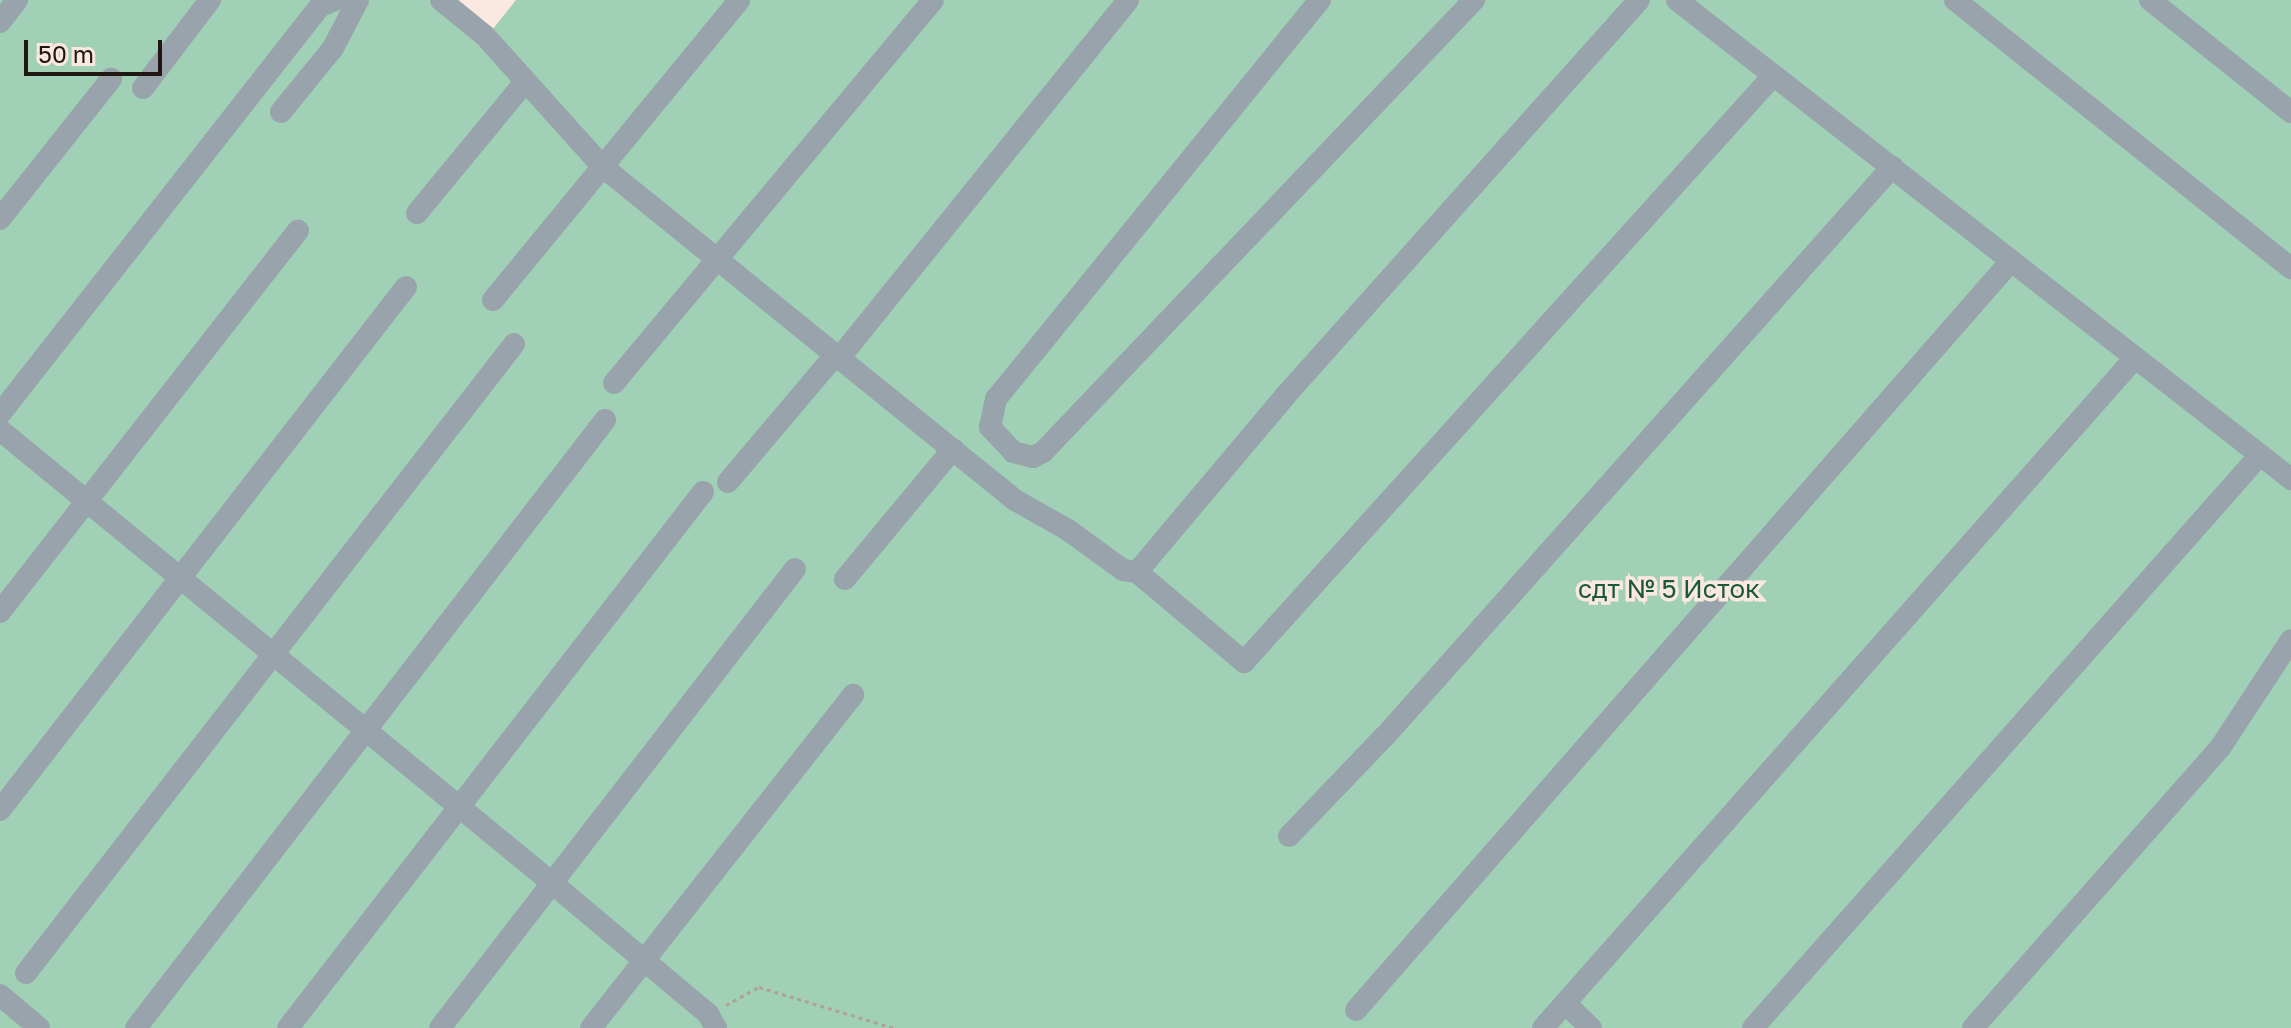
<!DOCTYPE html>
<html>
<head>
<meta charset="utf-8">
<style>
	body { margin:0 }
	#map { position:relative; width:2291px; height:1028px; overflow:hidden; background:#fbe9e1; font-family:"Golos Text",sans-serif }
	div>[style] { position:absolute }
	[style*='--x'] { left:calc(var(--x)*1px); top:calc(var(--y)*1px); width:calc(var(--w)*1px); rotate:calc(var(--a)*1deg) }
	.green>* { inset:0; background:#a0d1b6 }
	.path>* { height:3px; margin-top:-1.5px; transform-origin:0; background:repeating-linear-gradient(90deg,#b0a099 0 4px,transparent 0 8px) }
	.minor>* { height:22px; margin:-11px; padding:0 11px; transform-origin:11px; border-radius:11px; background:#99a3ac }
	span { translate:-50% -50%; white-space:nowrap; text-align:center; line-height:1.15; -webkit-text-stroke:7px #fbe9e1; paint-order:stroke }
	.park-label { font-size:26px; color:#1b593d }
	.scale { position:absolute; left:24px; top:40px; width:138px; height:36px; box-sizing:border-box; border:4px solid #211712; border-top:0; padding-left:10px; font-size:24px; line-height:28px; white-space:nowrap; color:#211712; -webkit-text-stroke:6px #fbe9e1; paint-order:stroke }
</style>
</head>
<body>
<div id="map">
	<div class="green">
		<div style="clip-path:polygon(0 0,429px 0,481px 44px,516px 0,2291px 0,2291px 1028px,0 1028px)"></div>
	</div>
	<div class="path">
		<div style="--x:726;--y:1005;--w:38;--a:-29"></div>
		<div style="--x:759;--y:987;--w:141;--a:16.9"></div>
	</div>
	<div class="minor">
		<div style="--x:441;--y:0;--w:57;--a:39.3"></div>
		<div style="--x:485;--y:36;--w:176;--a:48"></div>
		<div style="--x:603;--y:167;--w:530;--a:38.95"></div>
		<div style="--x:1015;--y:500;--w:61;--a:29.5"></div>
		<div style="--x:1068;--y:530;--w:68;--a:36"></div>
		<div style="--x:1123;--y:570;--w:14;--a:8"></div>
		<div style="--x:1137;--y:572;--w:140;--a:40.1"></div>
		<div style="--x:1244;--y:662;--w:789;--a:-47.93"></div>
		<div style="--x:1320;--y:0;--w:514;--a:129.08"></div>
		<div style="--x:996;--y:399;--w:29;--a:102"></div>
		<div style="--x:990;--y:427;--w:34;--a:47"></div>
		<div style="--x:1013;--y:452;--w:21;--a:14"></div>
		<div style="--x:1033;--y:457;--w:11;--a:-27"></div>
		<div style="--x:1043;--y:452;--w:625;--a:-46.36"></div>
		<div style="--x:1677;--y:0;--w:779;--a:37.96"></div>
		<div style="--x:1955;--y:0;--w:430;--a:38.6"></div>
		<div style="--x:2150;--y:0;--w:180;--a:38.5"></div>
		<div style="--x:0;--y:22;--w:28;--a:-52"></div>
		<div style="--x:143;--y:88;--w:111;--a:-52.7"></div>
		<div style="--x:281;--y:112;--w:82;--a:-50.9"></div>
		<div style="--x:333;--y:48;--w:54;--a:-62.5"></div>
		<div style="--x:417;--y:213;--w:168;--a:-50.5"></div>
		<div style="--x:0;--y:219;--w:179;--a:-51.6"></div>
		<div style="--x:493;--y:300;--w:388;--a:-50.6"></div>
		<div style="--x:841;--y:356;--w:457;--a:-51.1"></div>
		<div style="--x:614;--y:383;--w:498;--a:-50.2"></div>
		<div style="--x:0;--y:414;--w:519;--a:-51.89"></div>
		<div style="--x:320;--y:6;--w:16;--a:-22"></div>
		<div style="--x:0;--y:430;--w:714;--a:39.37"></div>
		<div style="--x:552;--y:883;--w:204;--a:40"></div>
		<div style="--x:708;--y:1014;--w:16;--a:60"></div>
		<div style="--x:728;--y:482;--w:169;--a:-49.8"></div>
		<div style="--x:1137;--y:572;--w:230;--a:-49.9"></div>
		<div style="--x:1285;--y:396;--w:531;--a:-48.21"></div>
		<div style="--x:845;--y:579;--w:169;--a:-50.3"></div>
		<div style="--x:0;--y:612;--w:484;--a:-52"></div>
		<div style="--x:0;--y:810;--w:662;--a:-52.18"></div>
		<div style="--x:1289;--y:836;--w:140;--a:-46.2"></div>
		<div style="--x:1386;--y:735;--w:761;--a:-48.3"></div>
		<div style="--x:26;--y:973;--w:796;--a:-52.19"></div>
		<div style="--x:0;--y:995;--w:51;--a:40.2"></div>
		<div style="--x:1566;--y:1004;--w:35;--a:44"></div>
		<div style="--x:1356;--y:1010;--w:995;--a:-48.83"></div>
		<div style="--x:136;--y:1028;--w:768;--a:-52.35"></div>
		<div style="--x:288;--y:1028;--w:678;--a:-52.25"></div>
		<div style="--x:440;--y:1028;--w:580;--a:-52.28"></div>
		<div style="--x:591;--y:1028;--w:424;--a:-51.8"></div>
		<div style="--x:1543;--y:1028;--w:893;--a:-48.54"></div>
		<div style="--x:1753;--y:1028;--w:765;--a:-48.5"></div>
		<div style="--x:1973;--y:1028;--w:373;--a:-48.6"></div>
		<div style="--x:2220;--y:748;--w:129;--a:-56.7"></div>
	</div>
	<div class="park-label">
		<span style="left:1669px;top:589px">сдт № 5 Исток</span>
	</div>
	<div class="scale">50 m</div>
</div>
</body>
</html>
